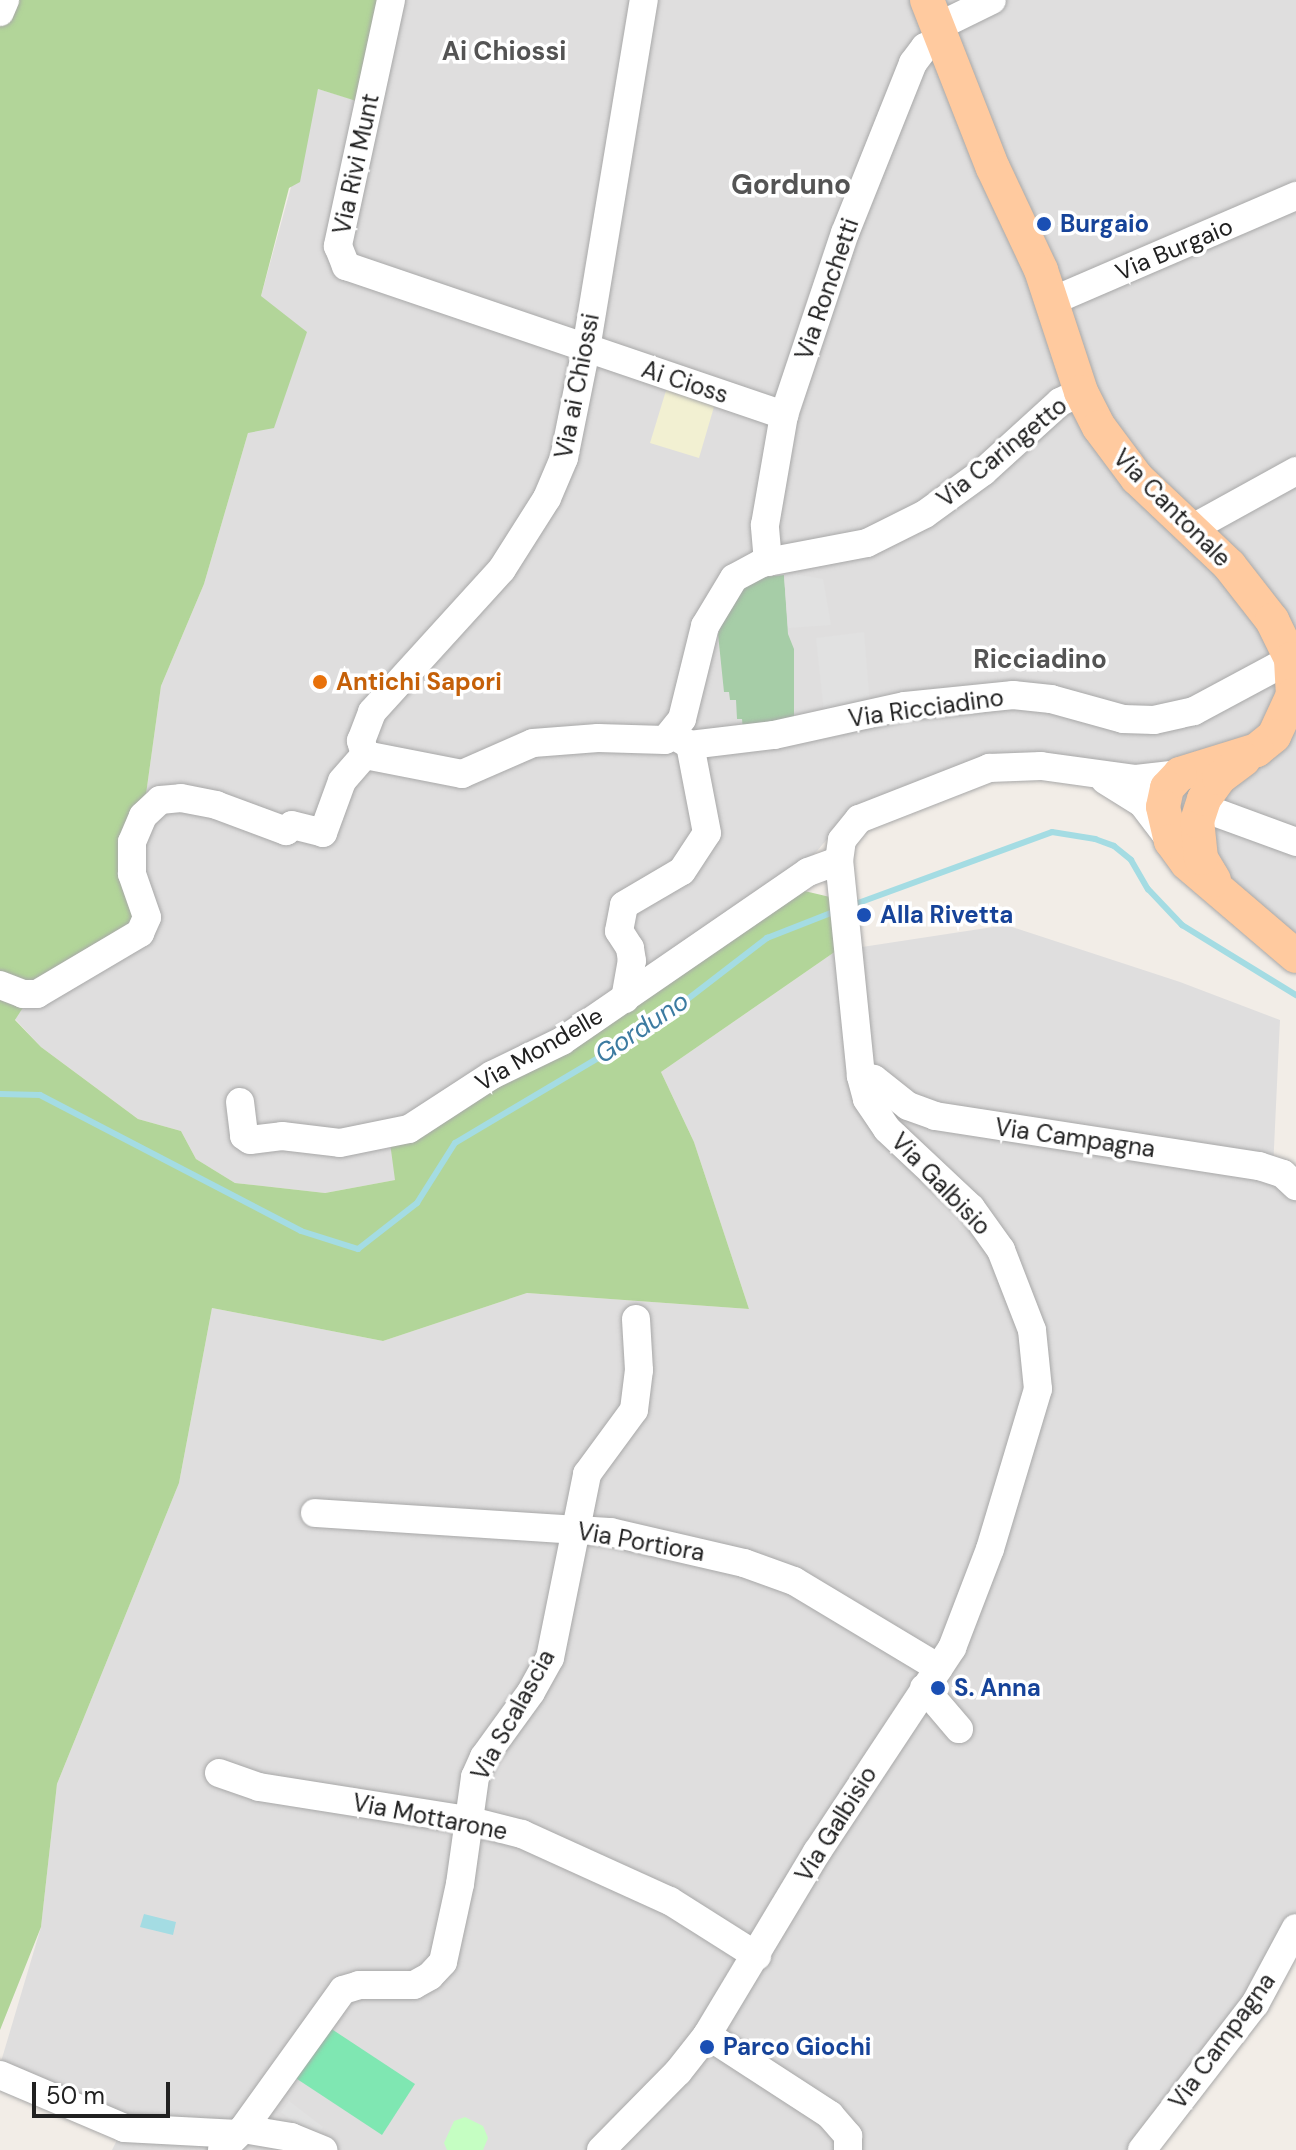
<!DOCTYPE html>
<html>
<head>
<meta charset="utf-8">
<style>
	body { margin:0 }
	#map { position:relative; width:1296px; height:2150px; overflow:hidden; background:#f2ede7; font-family:"DM Sans",sans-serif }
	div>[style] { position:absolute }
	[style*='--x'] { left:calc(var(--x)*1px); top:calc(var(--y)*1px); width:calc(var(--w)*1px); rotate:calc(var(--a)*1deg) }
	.residential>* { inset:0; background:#dfdede }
	.farmland>* { inset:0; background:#f2f0d2 }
	.forest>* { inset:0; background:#b2d599 }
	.cemetery>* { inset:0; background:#a6cda7 }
	.park>* { inset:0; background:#c5fec2 }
	.pitch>* { inset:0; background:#7fe7b2 }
	.parking>* { inset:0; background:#e1e1e1 }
	.water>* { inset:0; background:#a4dce3 }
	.stream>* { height:6px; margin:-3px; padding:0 3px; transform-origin:3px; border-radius:3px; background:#a4dce3 }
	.roads { filter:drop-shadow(0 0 2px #a8a8a8) drop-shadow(0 0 2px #a8a8a8) }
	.minor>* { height:28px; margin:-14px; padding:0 14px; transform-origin:14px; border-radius:14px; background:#fff }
	.major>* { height:34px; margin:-17px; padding:0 17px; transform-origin:17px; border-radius:17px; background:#ffca9f }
	.dots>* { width:22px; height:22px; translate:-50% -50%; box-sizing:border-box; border:4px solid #fff; border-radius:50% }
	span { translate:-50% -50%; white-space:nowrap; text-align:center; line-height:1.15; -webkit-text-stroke:7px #fff; paint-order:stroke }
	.street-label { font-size:24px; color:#212121 }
	.transit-label { font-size:24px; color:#164399; font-weight:700 }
	.left { translate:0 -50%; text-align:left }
	.food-label { font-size:24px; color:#c56008; font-weight:700 }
	.neighbourhood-label { font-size:26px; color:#545454; font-weight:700 }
	.water-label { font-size:26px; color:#3c7ba1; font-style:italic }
	.quarter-label { font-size:28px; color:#545454; font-weight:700 }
	.scale { position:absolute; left:32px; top:2082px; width:138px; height:36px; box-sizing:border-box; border:4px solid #212121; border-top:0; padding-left:10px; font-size:24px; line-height:28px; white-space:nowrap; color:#212121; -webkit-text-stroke:6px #fff; paint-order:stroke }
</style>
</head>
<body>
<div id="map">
	<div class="residential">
		<div style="clip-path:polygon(391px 0,1296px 0,1296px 943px,1208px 859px,1216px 789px,1139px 770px,1048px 757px,829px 837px,810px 859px,395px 1180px,325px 1193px,235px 1183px,196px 1159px,181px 1131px,138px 1119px,41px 1047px,15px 1019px,143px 816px,161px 686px,204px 584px,248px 433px,261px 296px,318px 89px,368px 104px)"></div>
		<div style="clip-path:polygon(1006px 925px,1180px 982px,1280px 1020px,1273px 1169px,1296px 1186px,1296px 1928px,1150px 2150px,112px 2150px,119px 2136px,0 2065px,41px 1927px,57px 1784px,179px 1483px,212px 1308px,383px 1341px,527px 1293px,749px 1309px,694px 1142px,661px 1072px,836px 951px)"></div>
	</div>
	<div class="farmland">
		<div style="clip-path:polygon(668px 384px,716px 400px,699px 458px,650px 443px)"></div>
	</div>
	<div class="forest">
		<div style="clip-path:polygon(0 0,391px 0,369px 105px,318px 89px,300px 182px,289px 188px,261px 296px,307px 332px,274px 428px,248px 433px,204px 584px,161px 686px,143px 816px,147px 917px,31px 995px,15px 1020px,41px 1047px,138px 1119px,181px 1131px,196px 1159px,235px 1183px,325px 1193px,395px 1180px,389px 1135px,796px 889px,830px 897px,836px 951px,661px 1072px,694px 1142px,749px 1309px,527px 1293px,383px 1341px,212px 1308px,179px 1483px,57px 1784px,41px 1927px,0 2030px)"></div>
	</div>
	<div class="cemetery">
		<div style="clip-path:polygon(784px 575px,788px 634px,794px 649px,794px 725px,743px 731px,742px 719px,737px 719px,736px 700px,730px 700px,729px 692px,724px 692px,718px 634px,732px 596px,749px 578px)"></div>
	</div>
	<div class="park">
		<div style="clip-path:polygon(465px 2117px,483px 2126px,488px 2138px,483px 2150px,447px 2150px,444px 2143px,454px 2121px)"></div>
	</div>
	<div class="pitch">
		<div style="clip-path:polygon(327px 2026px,415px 2084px,382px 2135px,294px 2077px)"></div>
	</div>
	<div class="parking">
		<div style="clip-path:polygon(794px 574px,823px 579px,831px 625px,788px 628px,784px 575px)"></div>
		<div style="clip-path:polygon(864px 632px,870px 706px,824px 712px,816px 638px)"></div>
		<div style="clip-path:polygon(289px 2101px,323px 2127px,315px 2138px,281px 2112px)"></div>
	</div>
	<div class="water">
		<div style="clip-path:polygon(144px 1914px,176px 1922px,173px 1935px,140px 1927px)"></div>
	</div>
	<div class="stream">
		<div style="--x:850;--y:906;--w:215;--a:-20.1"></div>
		<div style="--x:1052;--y:832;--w:44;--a:9.2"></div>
		<div style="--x:1095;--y:839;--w:20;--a:20"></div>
		<div style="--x:1114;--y:846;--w:22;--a:39"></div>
		<div style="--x:1131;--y:860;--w:34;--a:60"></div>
		<div style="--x:1148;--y:889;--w:50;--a:46.6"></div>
		<div style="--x:1182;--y:925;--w:134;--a:31.6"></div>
		<div style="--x:0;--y:1094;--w:40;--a:1.4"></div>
		<div style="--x:40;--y:1095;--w:294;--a:27.5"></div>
		<div style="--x:301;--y:1231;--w:60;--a:17.5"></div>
		<div style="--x:358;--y:1249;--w:75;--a:-37.9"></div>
		<div style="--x:417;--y:1203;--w:71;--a:-57.7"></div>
		<div style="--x:455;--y:1143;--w:231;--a:-30.7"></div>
		<div style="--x:654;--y:1025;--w:143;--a:-37.6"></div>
		<div style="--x:767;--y:938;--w:74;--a:-21.4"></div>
	</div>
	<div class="roads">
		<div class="minor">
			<div style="--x:391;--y:0;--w:252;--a:102.2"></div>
			<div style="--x:338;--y:246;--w:22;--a:68"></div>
			<div style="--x:346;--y:266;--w:463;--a:18.8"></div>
			<div style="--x:0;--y:12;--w:13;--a:-67"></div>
			<div style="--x:937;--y:27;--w:61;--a:-26.1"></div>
			<div style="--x:1052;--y:301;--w:266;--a:-23.3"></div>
			<div style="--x:1191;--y:529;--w:120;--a:-28.9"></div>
			<div style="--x:768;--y:562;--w:37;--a:-95"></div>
			<div style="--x:765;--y:525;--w:112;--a:-80.2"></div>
			<div style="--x:784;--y:415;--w:192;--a:-71.5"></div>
			<div style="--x:845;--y:233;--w:183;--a:-68.2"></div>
			<div style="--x:913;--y:63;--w:20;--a:-53"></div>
			<div style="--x:925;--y:47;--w:19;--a:-25"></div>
			<div style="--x:690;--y:745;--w:85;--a:-6.8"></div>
			<div style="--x:774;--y:735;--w:134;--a:-12.5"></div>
			<div style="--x:905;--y:706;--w:109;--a:-5.8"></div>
			<div style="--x:1013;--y:695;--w:38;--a:6"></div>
			<div style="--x:1051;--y:699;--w:75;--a:15.5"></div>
			<div style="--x:1123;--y:719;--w:31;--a:2"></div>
			<div style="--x:1154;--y:720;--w:41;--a:-12.7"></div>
			<div style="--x:1194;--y:711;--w:110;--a:-28.2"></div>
			<div style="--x:365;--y:755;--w:15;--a:-106"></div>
			<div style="--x:361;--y:741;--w:31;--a:-69"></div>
			<div style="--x:372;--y:712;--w:193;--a:-47.7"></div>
			<div style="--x:502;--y:569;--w:84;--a:-57.6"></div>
			<div style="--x:547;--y:498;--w:43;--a:-67"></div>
			<div style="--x:564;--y:458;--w:111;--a:-78.6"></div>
			<div style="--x:586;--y:349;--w:354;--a:-80.6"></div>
			<div style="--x:1105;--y:780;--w:44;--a:31.9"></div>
			<div style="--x:1142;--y:803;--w:43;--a:52.6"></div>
			<div style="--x:1220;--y:814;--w:81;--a:20.2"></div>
			<div style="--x:0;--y:985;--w:25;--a:21"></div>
			<div style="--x:23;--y:994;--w:14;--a:0"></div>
			<div style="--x:37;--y:994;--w:120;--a:-30.6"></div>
			<div style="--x:140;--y:933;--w:17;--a:-66"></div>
			<div style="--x:147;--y:917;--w:46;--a:-109.2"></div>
			<div style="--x:132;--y:874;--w:32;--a:-90"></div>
			<div style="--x:132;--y:842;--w:28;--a:-67"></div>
			<div style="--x:143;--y:816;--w:23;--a:-43"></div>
			<div style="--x:160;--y:800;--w:21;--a:-5"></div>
			<div style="--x:181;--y:798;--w:36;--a:11"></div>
			<div style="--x:216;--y:805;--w:75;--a:20.4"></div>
			<div style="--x:286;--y:831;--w:8;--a:-45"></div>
			<div style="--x:292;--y:825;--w:32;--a:14"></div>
			<div style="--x:323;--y:833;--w:55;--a:-69.9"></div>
			<div style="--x:342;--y:781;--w:35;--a:-49"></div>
			<div style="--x:365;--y:755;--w:99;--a:11.1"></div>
			<div style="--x:462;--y:774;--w:77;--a:-23.6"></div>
			<div style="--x:533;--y:743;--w:65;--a:-4.4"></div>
			<div style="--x:598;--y:738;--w:67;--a:1.7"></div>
			<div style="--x:665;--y:740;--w:27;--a:-51"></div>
			<div style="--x:682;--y:719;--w:96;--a:-76.1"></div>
			<div style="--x:705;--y:626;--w:56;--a:-58.9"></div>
			<div style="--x:734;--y:578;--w:32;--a:-28"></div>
			<div style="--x:762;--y:563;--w:107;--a:-10.8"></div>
			<div style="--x:867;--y:543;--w:65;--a:-26.6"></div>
			<div style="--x:925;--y:514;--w:72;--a:-35.9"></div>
			<div style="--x:983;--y:472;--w:104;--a:-42.3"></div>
			<div style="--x:1060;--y:402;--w:23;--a:-25"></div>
			<div style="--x:625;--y:999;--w:39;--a:-80"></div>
			<div style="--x:632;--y:961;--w:13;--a:-99"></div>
			<div style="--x:630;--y:948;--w:20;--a:-123"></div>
			<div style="--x:619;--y:931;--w:26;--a:-79"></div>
			<div style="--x:624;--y:905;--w:67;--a:-30.4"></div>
			<div style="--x:682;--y:871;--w:45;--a:-56.7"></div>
			<div style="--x:707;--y:833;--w:90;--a:-100.9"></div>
			<div style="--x:690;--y:745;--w:16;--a:-150"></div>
			<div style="--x:861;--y:1076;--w:13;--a:13"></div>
			<div style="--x:874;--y:1079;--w:43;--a:38.5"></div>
			<div style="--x:908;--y:1106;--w:29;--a:20"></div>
			<div style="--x:935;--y:1116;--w:328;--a:8.8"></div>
			<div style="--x:1259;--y:1166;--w:25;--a:18"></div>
			<div style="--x:1283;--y:1174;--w:18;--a:43"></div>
			<div style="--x:240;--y:1102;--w:34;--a:83"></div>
			<div style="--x:244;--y:1136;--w:7;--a:34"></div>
			<div style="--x:250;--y:1140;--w:32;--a:-7"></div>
			<div style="--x:282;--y:1136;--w:58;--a:6.9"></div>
			<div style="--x:340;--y:1143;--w:70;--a:-11.5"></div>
			<div style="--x:409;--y:1129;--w:99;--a:-33"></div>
			<div style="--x:492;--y:1075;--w:78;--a:-25.9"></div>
			<div style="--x:562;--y:1041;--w:298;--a:-34.5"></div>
			<div style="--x:808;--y:872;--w:33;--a:-20"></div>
			<div style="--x:315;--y:1513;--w:296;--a:3.7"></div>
			<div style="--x:610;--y:1532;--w:138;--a:13"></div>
			<div style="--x:744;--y:1563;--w:53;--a:19.8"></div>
			<div style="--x:794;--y:1581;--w:169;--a:31"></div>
			<div style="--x:924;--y:1688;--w:54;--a:49.5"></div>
			<div style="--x:219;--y:1773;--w:42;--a:19.3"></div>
			<div style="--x:259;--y:1787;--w:211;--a:9"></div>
			<div style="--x:467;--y:1820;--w:57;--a:14.3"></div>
			<div style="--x:522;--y:1834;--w:162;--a:24.4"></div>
			<div style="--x:670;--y:1901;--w:103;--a:32.3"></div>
			<div style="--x:707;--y:2035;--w:147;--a:33"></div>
			<div style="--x:830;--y:2115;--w:28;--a:49"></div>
			<div style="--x:848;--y:2136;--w:14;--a:90"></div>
			<div style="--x:0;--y:2075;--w:135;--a:23.1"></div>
			<div style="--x:124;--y:2128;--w:114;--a:3"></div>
			<div style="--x:243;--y:2129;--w:49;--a:9.5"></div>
			<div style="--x:291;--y:2137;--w:35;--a:22"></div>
			<div style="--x:222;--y:2150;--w:30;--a:-45"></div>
			<div style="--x:243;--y:2129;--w:171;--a:-54.3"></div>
			<div style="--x:343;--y:1990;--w:17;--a:-17"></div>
			<div style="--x:359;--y:1985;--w:55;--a:0"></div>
			<div style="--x:414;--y:1985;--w:18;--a:-29"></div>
			<div style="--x:430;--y:1976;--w:19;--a:-47"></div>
			<div style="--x:443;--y:1962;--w:80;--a:-77.7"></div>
			<div style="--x:460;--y:1884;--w:108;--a:-82"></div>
			<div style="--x:475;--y:1777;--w:22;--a:-66"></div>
			<div style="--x:484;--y:1757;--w:80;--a:-54.1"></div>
			<div style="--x:531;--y:1692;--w:39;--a:-61"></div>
			<div style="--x:550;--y:1658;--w:188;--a:-78.6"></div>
			<div style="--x:587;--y:1474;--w:79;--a:-53.7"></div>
			<div style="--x:634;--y:1410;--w:40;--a:-82.9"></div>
			<div style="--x:639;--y:1370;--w:51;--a:-93.4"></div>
			<div style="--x:601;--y:2150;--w:110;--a:-45.4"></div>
			<div style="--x:678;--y:2072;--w:47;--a:-51.9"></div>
			<div style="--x:707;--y:2035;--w:214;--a:-59"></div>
			<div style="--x:817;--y:1852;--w:245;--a:-56.5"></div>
			<div style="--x:952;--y:1648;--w:106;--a:-69"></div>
			<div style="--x:990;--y:1549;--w:167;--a:-73.3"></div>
			<div style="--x:1038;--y:1389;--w:59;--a:-95.8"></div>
			<div style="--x:1032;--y:1330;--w:86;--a:-111.2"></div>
			<div style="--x:1001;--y:1250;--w:52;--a:-125.5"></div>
			<div style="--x:971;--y:1208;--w:115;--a:-136.8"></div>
			<div style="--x:887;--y:1129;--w:36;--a:-124"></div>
			<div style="--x:867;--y:1099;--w:24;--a:-105"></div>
			<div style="--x:861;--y:1076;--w:216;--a:-95.8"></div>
			<div style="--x:839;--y:861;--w:21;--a:-82"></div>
			<div style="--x:842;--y:840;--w:27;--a:-51"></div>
			<div style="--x:859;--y:819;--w:140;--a:-21.4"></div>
			<div style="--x:989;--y:768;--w:52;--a:-2.2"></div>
			<div style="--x:1041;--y:766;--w:96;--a:7.8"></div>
			<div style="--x:1136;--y:779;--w:44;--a:-6.5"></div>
			<div style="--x:1142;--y:2150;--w:185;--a:-52.3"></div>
			<div style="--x:1255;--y:2004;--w:86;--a:-61.7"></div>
		</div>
		<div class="major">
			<div style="--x:927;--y:0;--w:180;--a:68.6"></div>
			<div style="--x:993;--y:168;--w:113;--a:64.8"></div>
			<div style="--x:1041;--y:270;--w:128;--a:71.8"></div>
			<div style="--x:1081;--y:392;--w:39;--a:63"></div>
			<div style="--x:1099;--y:427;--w:64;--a:53.3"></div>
			<div style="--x:1137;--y:478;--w:127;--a:43.4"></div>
			<div style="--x:1229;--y:565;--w:70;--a:52"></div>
			<div style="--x:1272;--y:620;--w:43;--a:64"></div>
			<div style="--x:1291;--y:659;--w:36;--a:87"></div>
			<div style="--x:1293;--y:695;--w:45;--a:114.9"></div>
			<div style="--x:1274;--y:736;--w:22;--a:141"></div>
			<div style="--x:1257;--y:750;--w:81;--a:162.7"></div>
			<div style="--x:1180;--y:774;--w:19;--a:133"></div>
			<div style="--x:1167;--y:788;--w:19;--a:102"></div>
			<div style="--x:1163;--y:807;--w:35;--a:77"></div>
			<div style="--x:1171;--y:841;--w:27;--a:54"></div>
			<div style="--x:1187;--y:863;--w:143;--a:40.5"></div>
			<div style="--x:1214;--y:880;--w:26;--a:-121"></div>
			<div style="--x:1201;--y:858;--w:37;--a:-96"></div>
			<div style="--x:1197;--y:821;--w:23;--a:-72"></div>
			<div style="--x:1204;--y:799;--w:26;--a:-54"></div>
			<div style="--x:1219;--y:778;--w:31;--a:-37"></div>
		</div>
	</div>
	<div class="dots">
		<div style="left:1044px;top:224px;background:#1a4fb4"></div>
		<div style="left:320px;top:682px;background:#e8710a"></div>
		<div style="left:864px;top:915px;background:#1a4fb4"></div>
		<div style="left:938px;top:1688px;background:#1a4fb4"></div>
		<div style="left:707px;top:2047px;background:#1a4fb4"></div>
	</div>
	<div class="street-label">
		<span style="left:356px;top:164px;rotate:-78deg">Via Rivi Munt</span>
		<span style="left:1174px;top:249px;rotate:-23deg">Via Burgaio</span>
		<span style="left:827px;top:289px;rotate:-71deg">Via Ronchetti</span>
		<span style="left:685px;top:382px;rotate:18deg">Ai Cioss</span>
		<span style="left:577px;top:386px;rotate:-79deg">Via ai Chiossi</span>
		<span style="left:1002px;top:452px;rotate:-39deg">Via Caringetto</span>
		<span style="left:1172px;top:508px;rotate:45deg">Via Cantonale</span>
		<span style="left:926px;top:708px;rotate:-8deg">Via Ricciadino</span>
		<span style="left:539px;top:1049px;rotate:-30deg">Via Mondelle</span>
		<span style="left:1075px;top:1138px;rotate:8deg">Via Campagna</span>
		<span style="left:941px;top:1184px;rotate:46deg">Via Galbisio</span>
		<span style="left:641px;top:1542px;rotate:10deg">Via Portiora</span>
		<span style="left:513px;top:1715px;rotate:-61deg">Via Scalascia</span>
		<span style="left:430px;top:1817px;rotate:11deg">Via Mottarone</span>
		<span style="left:836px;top:1824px;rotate:-58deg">Via Galbisio</span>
		<span style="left:1222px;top:2041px;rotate:-54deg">Via Campagna</span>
	</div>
	<div class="transit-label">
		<span class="left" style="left:1060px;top:224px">Burgaio</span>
		<span class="left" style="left:880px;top:915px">Alla Rivetta</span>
		<span class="left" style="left:954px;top:1688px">S. Anna</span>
		<span class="left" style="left:723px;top:2047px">Parco Giochi</span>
	</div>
	<div class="food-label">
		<span class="left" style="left:336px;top:682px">Antichi Sapori</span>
	</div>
	<div class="neighbourhood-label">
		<span style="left:504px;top:52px">Ai Chiossi</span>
		<span style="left:1040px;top:660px">Ricciadino</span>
	</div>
	<div class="water-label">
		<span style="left:642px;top:1028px;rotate:-34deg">Gorduno</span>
	</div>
	<div class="quarter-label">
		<span style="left:791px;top:185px">Gorduno</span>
	</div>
	<div class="scale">50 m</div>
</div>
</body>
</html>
